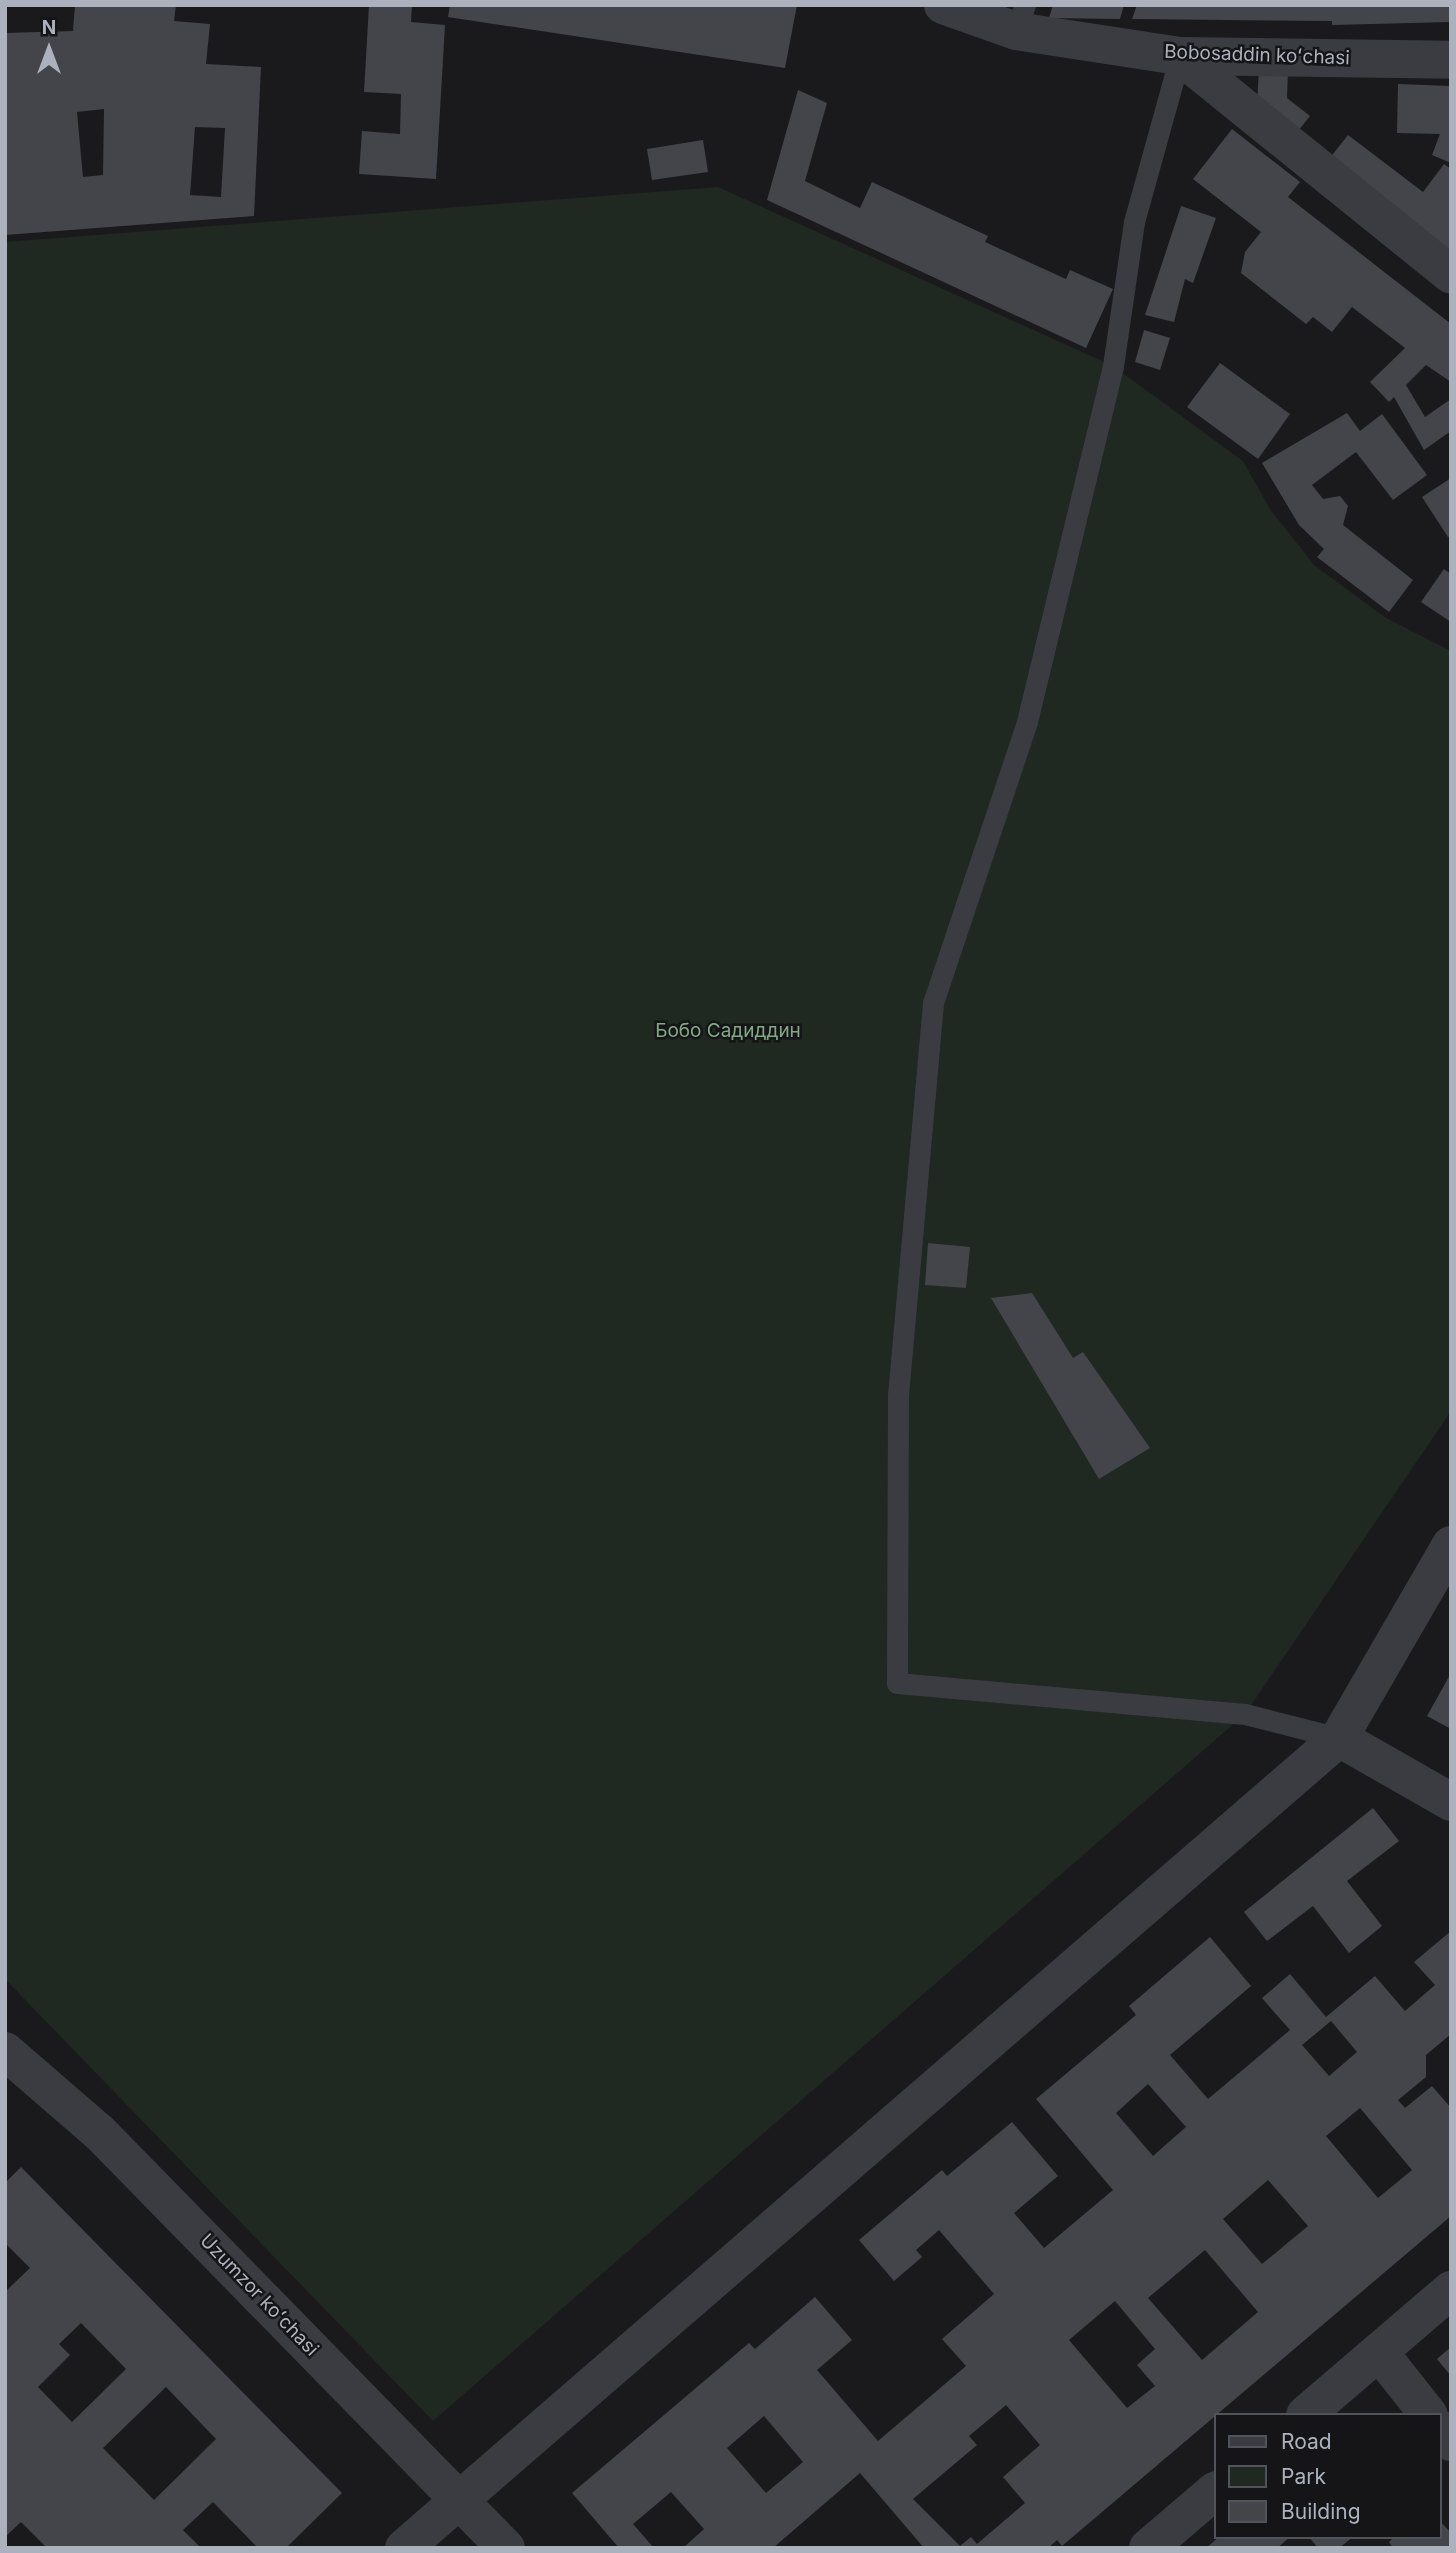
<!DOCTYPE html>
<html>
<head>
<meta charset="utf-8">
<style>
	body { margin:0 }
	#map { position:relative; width:1456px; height:2553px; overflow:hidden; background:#1a1a1d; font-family:Inter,sans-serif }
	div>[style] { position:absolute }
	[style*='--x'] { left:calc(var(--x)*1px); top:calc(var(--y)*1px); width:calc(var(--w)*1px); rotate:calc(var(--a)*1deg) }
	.green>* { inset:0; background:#1f2821 }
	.building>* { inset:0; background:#44454a }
	.service>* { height:21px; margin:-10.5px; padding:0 10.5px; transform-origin:10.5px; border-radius:10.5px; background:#3a3c42 }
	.minor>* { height:38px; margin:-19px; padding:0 19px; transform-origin:19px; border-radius:19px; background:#3a3c42 }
	.tertiary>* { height:38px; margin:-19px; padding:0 19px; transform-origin:19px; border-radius:19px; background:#3a3c42 }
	span { translate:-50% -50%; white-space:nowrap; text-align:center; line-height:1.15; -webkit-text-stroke:5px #151518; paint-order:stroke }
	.street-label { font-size:19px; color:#abb1bd }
	.park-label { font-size:19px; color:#81a984 }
	.frame { position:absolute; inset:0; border:7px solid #abb1bd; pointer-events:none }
	.legend { position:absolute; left:1214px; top:2413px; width:228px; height:126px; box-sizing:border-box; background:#151518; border:2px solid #51535a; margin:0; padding:9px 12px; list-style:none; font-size:21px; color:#abb1bd }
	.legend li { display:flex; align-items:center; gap:14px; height:35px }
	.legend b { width:35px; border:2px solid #51535a }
	.north { position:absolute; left:14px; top:14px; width:70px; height:70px; -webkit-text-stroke:5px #151518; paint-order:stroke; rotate:0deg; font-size:19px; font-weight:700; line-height:28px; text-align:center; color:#abb1bd }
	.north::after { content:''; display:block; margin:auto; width:24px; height:32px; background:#abb1bd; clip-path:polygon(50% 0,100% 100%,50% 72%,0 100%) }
</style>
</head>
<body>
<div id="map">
	<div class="green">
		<div style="clip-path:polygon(718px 187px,1113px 366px,1243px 461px,1270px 509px,1314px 565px,1386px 618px,1451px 651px,1451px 1411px,1245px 1714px,433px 2421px,5px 1979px,5px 242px)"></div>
	</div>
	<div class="building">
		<div style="clip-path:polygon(evenodd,75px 5px,176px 5px,174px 21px,210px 24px,206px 64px,261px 67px,254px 216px,5px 235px,5px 33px,73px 31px,75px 5px,104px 109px,103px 175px,83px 177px,77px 112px,104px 109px,75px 5px,195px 127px,225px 128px,221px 197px,190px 195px,195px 127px)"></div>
		<div style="clip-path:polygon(369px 5px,412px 5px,411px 22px,445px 25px,436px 179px,359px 174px,362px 131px,400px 134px,401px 94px,364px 92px)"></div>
		<div style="clip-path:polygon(450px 5px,797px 5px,785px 68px,448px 17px)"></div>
		<div style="clip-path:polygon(1053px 5px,1124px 5px,1120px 19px,1049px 18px)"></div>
		<div style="clip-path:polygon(1137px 5px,1451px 5px,1451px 22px,1332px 25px,1332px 21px,1132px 19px)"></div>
		<div style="clip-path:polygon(1259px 68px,1288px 69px,1287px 98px,1310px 116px,1294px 136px,1257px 107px)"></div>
		<div style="clip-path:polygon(1398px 84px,1451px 86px,1451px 163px,1432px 155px,1440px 134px,1397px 133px)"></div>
		<div style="clip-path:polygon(798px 90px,827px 103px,805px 181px,860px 208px,872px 182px,988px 236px,985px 242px,1066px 279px,1070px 270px,1113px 289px,1086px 348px,767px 200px)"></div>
		<div style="clip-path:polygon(1232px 129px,1300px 182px,1288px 197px,1451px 324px,1451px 382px,1426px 365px,1406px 385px,1425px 417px,1451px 399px,1451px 431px,1424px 450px,1394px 397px,1389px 402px,1370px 382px,1405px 348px,1352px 307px,1332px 332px,1313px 317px,1306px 324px,1241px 273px,1245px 252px,1261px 232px,1193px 179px)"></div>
		<div style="clip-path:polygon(1348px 135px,1423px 192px,1444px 164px,1451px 169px,1451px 258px,1326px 163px)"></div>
		<div style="clip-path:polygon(703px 140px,708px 172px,652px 180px,647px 149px)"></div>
		<div style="clip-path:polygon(1181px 206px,1216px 218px,1193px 283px,1185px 279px,1174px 322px,1145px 315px)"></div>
		<div style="clip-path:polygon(1144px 330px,1170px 338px,1160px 370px,1135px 362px)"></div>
		<div style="clip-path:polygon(1220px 363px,1290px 414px,1258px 459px,1187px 407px)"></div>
		<div style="clip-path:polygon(1347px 413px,1360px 431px,1382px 414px,1427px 475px,1393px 500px,1356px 452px,1312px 485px,1323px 499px,1340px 496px,1348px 506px,1343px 525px,1413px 580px,1389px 612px,1317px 557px,1324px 549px,1299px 525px,1262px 463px)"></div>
		<div style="clip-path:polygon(1451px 478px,1451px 535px,1448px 537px,1422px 497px)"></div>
		<div style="clip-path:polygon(1444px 569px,1451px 574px,1451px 622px,1421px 602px)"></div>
		<div style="clip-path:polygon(928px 1243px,970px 1247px,966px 1288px,925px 1285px)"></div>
		<div style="clip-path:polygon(1032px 1293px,1073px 1358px,1083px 1352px,1150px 1448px,1099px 1479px,991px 1298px)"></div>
		<div style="clip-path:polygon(1451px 1673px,1451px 1729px,1427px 1716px)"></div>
		<div style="clip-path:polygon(1373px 1808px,1399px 1841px,1347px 1881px,1382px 1926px,1349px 1953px,1313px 1906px,1267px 1941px,1244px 1912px)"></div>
		<div style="clip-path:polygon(evenodd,1451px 1931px,1451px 2034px,1426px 2055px,1426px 2077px,1398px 2100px,1405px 2108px,1432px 2086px,1451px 2108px,1451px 2216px,1062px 2546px,1057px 2540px,1048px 2548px,924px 2548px,860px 2473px,773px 2548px,683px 2548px,704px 2529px,671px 2492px,633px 2524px,654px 2548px,619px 2548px,572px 2493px,749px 2343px,755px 2349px,815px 2297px,852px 2340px,817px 2370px,878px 2441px,966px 2366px,942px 2339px,994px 2294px,939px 2230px,916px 2250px,922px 2257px,894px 2281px,859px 2240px,942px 2170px,947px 2176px,1012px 2122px,1058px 2176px,1014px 2213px,1044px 2248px,1113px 2190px,1036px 2099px,1136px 2015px,1129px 2006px,1210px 1937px,1251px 1986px,1170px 2055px,1208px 2099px,1290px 2030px,1262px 1998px,1290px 1974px,1326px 2017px,1375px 1976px,1405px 2011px,1435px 1985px,1414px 1962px,1451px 1931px,1331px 2021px,1357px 2052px,1329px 2076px,1302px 2045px,1331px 2021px,1451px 1931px,1148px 2084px,1186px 2127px,1153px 2156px,1116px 2113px,1148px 2084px,1451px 1931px,1360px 2108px,1412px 2170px,1378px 2198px,1326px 2136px,1360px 2108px,1451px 1931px,1268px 2180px,1308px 2226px,1262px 2264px,1223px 2219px,1268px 2180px,1451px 1931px,1205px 2250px,1258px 2312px,1202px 2360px,1148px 2298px,1205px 2250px,1451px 1931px,1115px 2301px,1155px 2349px,1137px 2365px,1155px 2386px,1127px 2408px,1069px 2340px,1115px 2301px,1451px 1931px,1006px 2405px,1040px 2445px,1003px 2477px,1025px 2503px,977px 2544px,971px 2537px,960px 2546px,913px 2499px,977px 2445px,969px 2436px,1006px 2405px,1451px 1931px,764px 2416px,803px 2462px,766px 2493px,727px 2448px,764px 2416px)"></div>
		<div style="clip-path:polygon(evenodd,21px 2167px,342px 2493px,286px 2548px,258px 2548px,213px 2502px,183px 2530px,201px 2548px,47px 2548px,21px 2522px,5px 2537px,5px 2292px,30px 2268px,5px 2243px,5px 2183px,21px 2167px,81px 2323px,126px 2369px,72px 2422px,38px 2387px,70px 2355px,59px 2344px,81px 2323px,21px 2167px,166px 2387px,216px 2439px,154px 2500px,103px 2448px,166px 2387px)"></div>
		<div style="clip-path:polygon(1451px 2347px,1451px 2376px,1437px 2359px)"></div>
		<div style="clip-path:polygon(1440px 2521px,1451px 2533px,1451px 2548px,1393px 2548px,1389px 2542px,1394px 2537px,1440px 2537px)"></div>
		<div style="clip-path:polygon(1219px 2537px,1290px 2537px,1277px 2548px,1206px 2548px)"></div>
		<div style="clip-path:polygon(1309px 2537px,1353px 2537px,1339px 2548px,1318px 2548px)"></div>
	</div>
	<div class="service">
		<div style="--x:1016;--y:31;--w:28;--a:-71"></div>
		<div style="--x:1180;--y:56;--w:172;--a:105.5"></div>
		<div style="--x:1134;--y:222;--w:146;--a:98.3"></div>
		<div style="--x:1113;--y:366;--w:366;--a:103.6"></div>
		<div style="--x:1027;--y:722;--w:296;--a:108.5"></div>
		<div style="--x:933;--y:1003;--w:394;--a:95.1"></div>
		<div style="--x:898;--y:1395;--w:288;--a:90.2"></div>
		<div style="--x:897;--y:1683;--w:349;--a:5.1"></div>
		<div style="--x:1245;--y:1714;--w:97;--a:14.3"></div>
	</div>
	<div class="minor">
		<div style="--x:1339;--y:1738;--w:223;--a:-59.9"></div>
		<div style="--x:5;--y:2051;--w:124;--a:40.8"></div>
		<div style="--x:99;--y:2132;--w:582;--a:45.63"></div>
		<div style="--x:1379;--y:2352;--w:80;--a:51.6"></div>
		<div style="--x:1305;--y:2415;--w:192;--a:-40.6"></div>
		<div style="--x:1440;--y:2429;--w:17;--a:50"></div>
		<div style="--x:404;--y:2548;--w:1237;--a:-40.9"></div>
		<div style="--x:1339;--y:1738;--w:129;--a:29.7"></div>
		<div style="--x:1148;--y:2548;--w:89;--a:-40.5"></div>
	</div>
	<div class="tertiary">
		<div style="--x:943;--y:5;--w:77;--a:19.6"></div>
		<div style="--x:1016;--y:31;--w:166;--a:8.7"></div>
		<div style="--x:1180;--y:56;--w:271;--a:0.8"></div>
		<div style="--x:1180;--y:56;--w:348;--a:38.9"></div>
	</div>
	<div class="street-label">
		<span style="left:1257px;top:55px;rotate:2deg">Bobosaddin koʻchasi</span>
		<span style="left:259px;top:2295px;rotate:46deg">Uzumzor koʻchasi</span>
	</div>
	<div class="park-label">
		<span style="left:728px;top:1031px">Бобо Садиддин</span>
	</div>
	<div class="frame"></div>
	<ul class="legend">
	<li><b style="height:9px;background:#3a3c42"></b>Road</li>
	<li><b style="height:19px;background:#1f2821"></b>Park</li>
	<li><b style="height:19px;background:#44454a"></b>Building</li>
	</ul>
	<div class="north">N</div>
</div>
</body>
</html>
